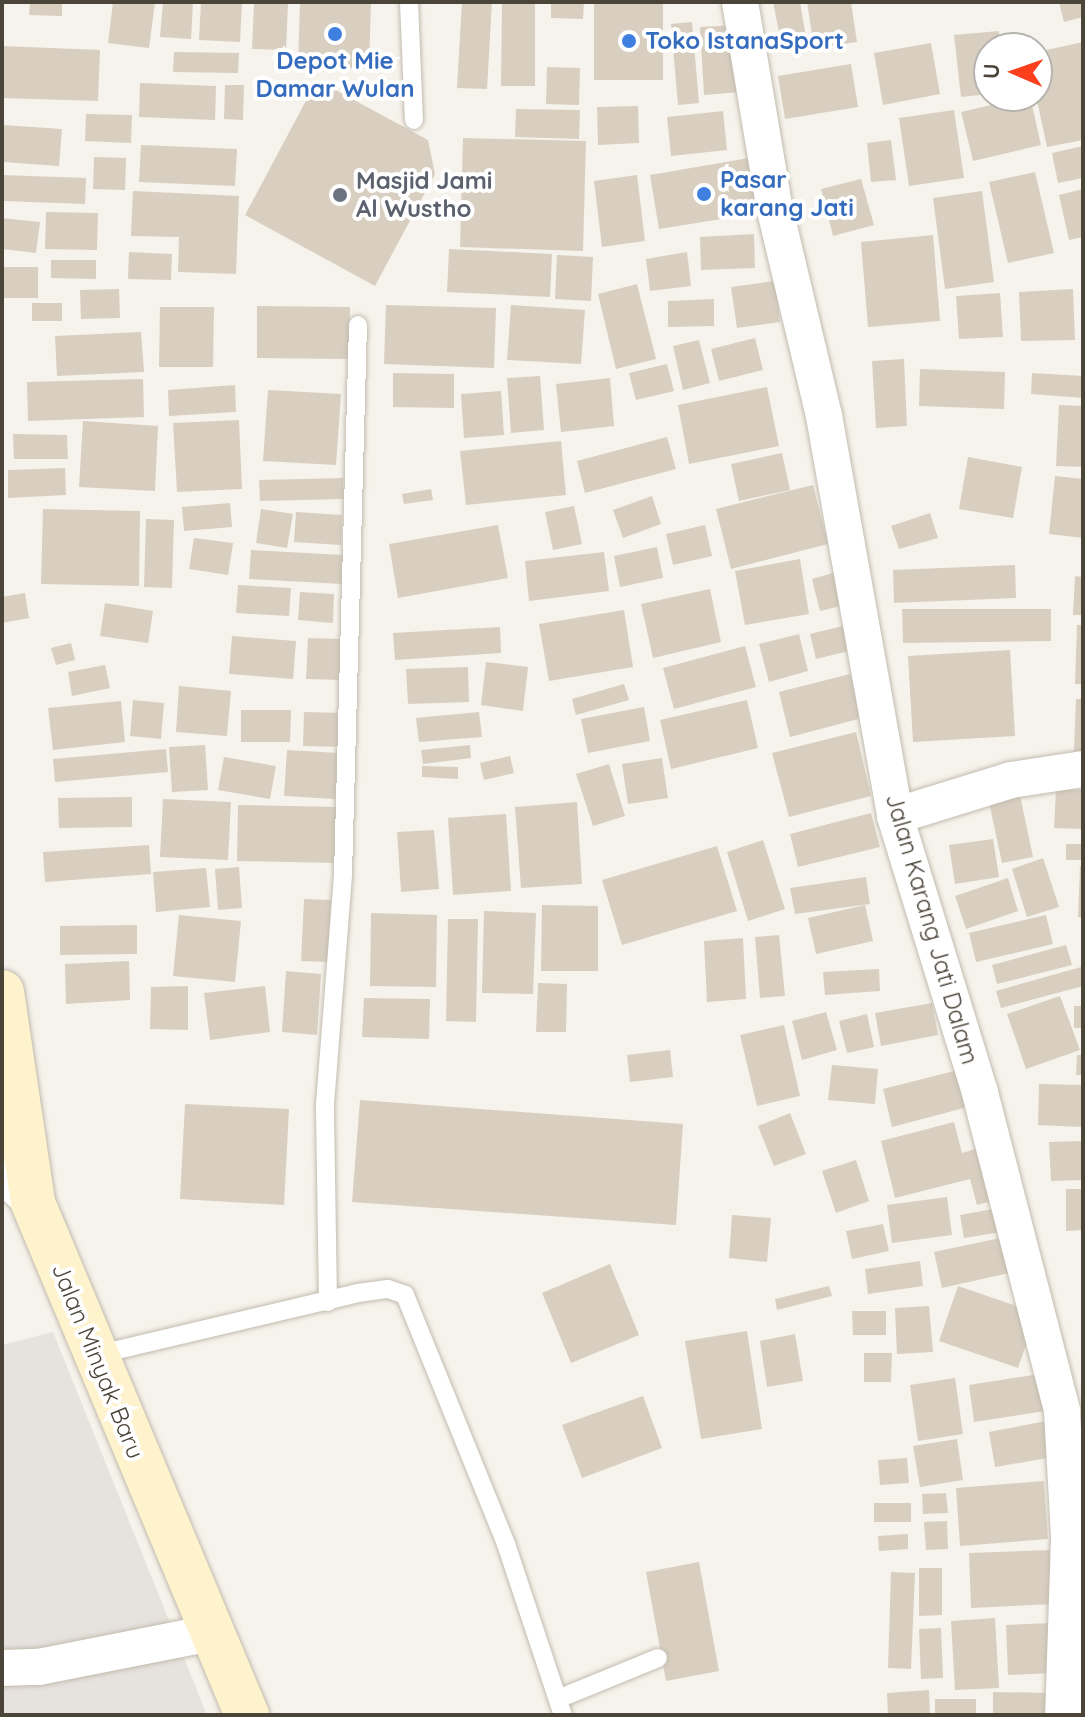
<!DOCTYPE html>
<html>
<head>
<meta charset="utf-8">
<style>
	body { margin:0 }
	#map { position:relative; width:1085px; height:1717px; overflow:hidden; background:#f6f3ec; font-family:Quicksand,sans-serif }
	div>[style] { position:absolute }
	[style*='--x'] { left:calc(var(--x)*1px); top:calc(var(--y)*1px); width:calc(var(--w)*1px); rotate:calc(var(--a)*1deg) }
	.industrial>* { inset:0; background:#e6e2dd }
	.building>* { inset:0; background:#d8cfc1 }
	.roads { filter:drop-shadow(0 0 2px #c2bbae) drop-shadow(0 0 2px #c2bbae) }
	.lane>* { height:18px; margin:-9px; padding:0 9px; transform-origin:9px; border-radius:9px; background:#fff }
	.street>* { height:36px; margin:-18px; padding:0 18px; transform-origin:18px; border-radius:18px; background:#fff }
	.secondary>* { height:44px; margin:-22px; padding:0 22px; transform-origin:22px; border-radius:22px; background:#fff3cd }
	.dots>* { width:22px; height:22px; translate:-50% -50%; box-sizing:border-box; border:4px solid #fff; border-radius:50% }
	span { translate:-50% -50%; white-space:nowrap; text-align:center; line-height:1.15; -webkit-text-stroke:8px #fff; paint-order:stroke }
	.shop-label { font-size:24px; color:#366cbe; font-weight:700 }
	.left { translate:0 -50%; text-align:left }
	.worship-label { font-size:24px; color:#5b616d; font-weight:700 }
	.street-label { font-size:24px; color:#4b4439 }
	.frame { position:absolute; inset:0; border:4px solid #4b4439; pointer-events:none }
	.north { position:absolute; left:973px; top:32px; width:80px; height:80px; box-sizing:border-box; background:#fff; border:2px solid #b7b4b0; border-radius:50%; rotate:272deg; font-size:22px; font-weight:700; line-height:32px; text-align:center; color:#4b4439 }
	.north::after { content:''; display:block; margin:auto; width:28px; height:36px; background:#fc3f1d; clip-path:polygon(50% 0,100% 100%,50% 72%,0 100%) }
</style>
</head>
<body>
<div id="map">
	<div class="industrial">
		<div style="clip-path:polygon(53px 1332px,207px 1715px,2px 1715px,2px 1345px)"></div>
	</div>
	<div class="building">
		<div style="clip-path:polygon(30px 2px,62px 2px,62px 16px,29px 15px)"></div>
		<div style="clip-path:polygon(113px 2px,155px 2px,149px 48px,108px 43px)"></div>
		<div style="clip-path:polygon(163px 2px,193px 2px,191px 39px,160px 37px)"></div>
		<div style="clip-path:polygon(201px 2px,242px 2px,240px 42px,199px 40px)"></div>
		<div style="clip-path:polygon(254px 2px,288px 2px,286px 50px,252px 49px)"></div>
		<div style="clip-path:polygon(300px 2px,371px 2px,369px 69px,298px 66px)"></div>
		<div style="clip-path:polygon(462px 2px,492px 2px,487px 89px,457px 88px)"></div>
		<div style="clip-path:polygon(502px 2px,535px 2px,535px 86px,501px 86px)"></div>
		<div style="clip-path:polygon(551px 2px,584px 2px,583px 19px,551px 18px)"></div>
		<div style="clip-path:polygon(594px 2px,663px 2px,663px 80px,594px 80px)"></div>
		<div style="clip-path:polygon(773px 2px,800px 2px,807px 43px,782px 48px)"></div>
		<div style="clip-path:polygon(807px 2px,851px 2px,857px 42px,814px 48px)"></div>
		<div style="clip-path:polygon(1059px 2px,1083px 2px,1083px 17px,1064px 22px)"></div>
		<div style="clip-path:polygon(692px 22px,699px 103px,678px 105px,671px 24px)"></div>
		<div style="clip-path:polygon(736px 25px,741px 92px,704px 95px,700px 27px)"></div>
		<div style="clip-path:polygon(999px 31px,1000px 48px,989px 48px,989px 94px,961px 97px,954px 35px)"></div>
		<div style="clip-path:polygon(1083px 42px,1083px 140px,1047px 147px,1036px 96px,1037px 52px)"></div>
		<div style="clip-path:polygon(931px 43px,940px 94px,883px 105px,874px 53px)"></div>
		<div style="clip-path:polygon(2px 46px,100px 50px,98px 101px,2px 98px)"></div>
		<div style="clip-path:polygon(174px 52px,239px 53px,238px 73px,173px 72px)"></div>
		<div style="clip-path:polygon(851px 64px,858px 107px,785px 119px,778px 76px)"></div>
		<div style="clip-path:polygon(547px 67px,580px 68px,579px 105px,546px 104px)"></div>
		<div style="clip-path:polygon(317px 80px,428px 140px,435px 174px,375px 286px,245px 215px)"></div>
		<div style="clip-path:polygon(140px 83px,216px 86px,215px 120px,139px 117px)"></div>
		<div style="clip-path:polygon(225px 85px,244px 85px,243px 120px,224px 119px)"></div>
		<div style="clip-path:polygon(1030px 96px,1041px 145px,973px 161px,961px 112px)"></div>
		<div style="clip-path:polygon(638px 106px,639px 143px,598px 145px,597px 107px)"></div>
		<div style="clip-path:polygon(516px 109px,580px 110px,579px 139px,515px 137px)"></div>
		<div style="clip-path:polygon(954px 110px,964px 178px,909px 186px,899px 118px)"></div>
		<div style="clip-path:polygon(723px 111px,727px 150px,671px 156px,667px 117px)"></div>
		<div style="clip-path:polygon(86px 114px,132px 115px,131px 143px,85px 141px)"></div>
		<div style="clip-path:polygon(2px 125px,62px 129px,59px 166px,2px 162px)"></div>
		<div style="clip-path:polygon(463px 138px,586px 141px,583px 251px,460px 247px)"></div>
		<div style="clip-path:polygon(891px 140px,896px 180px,871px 182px,867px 143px)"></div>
		<div style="clip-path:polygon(141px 145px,237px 149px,235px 186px,139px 182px)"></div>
		<div style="clip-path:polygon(1083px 146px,1083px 178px,1058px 183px,1052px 153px)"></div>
		<div style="clip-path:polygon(94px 157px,126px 158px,125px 190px,93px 189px)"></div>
		<div style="clip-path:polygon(749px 158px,759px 213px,659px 229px,650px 175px)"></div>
		<div style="clip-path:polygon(1035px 172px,1054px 253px,1008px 263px,989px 182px)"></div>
		<div style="clip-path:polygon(2px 175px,86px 178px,85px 204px,2px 201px)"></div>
		<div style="clip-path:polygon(637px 175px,645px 241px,602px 247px,594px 181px)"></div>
		<div style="clip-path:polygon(861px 179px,874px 225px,833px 236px,821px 189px)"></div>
		<div style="clip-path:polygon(1083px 189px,1083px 237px,1069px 240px,1059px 195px)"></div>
		<div style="clip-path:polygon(133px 191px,239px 196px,236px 274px,178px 272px,179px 237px,131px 236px)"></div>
		<div style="clip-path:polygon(982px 191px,994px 282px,945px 289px,933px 198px)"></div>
		<div style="clip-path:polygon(46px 212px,98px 213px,97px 250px,45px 249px)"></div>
		<div style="clip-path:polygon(2px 218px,40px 222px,36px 253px,2px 249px)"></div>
		<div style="clip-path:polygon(754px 234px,755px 268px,701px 270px,700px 237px)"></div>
		<div style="clip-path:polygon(933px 235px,940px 321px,868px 327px,861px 242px)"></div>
		<div style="clip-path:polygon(449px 249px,552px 254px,550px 297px,447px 292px)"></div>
		<div style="clip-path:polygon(129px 252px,172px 254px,171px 280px,128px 279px)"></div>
		<div style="clip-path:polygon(687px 252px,691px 286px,650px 291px,646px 259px)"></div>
		<div style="clip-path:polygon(557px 255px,593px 257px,591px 301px,555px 299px)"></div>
		<div style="clip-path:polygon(51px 260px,96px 260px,96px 279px,51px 278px)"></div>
		<div style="clip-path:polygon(2px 267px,38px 267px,38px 298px,2px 298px)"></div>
		<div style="clip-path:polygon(775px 281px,780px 322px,737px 328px,731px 287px)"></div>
		<div style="clip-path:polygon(637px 284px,656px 359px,616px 369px,598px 294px)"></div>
		<div style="clip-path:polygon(119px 289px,120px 318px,81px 319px,80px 290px)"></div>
		<div style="clip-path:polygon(1073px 289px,1075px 340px,1021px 341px,1019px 292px)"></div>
		<div style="clip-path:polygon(1000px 293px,1003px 337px,959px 339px,956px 296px)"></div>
		<div style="clip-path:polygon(714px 299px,714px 326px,668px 327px,668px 301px)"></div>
		<div style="clip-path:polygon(32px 303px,62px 303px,62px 321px,32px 321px)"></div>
		<div style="clip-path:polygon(386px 305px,496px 308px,494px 368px,384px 364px)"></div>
		<div style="clip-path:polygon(511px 305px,585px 310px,581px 364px,507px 360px)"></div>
		<div style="clip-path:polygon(257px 306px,350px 307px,349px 359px,257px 358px)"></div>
		<div style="clip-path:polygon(160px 307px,214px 307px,213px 367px,159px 367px)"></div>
		<div style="clip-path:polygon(141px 332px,144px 372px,57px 376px,55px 336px)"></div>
		<div style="clip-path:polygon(755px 338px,763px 370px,719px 381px,711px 349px)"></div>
		<div style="clip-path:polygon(699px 340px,710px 383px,683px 390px,673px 346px)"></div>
		<div style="clip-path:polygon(904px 359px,907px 426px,876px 428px,872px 361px)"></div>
		<div style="clip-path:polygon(667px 364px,674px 391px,636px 400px,629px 373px)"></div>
		<div style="clip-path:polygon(920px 369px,1005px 372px,1004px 409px,919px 406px)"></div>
		<div style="clip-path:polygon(393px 373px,454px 374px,454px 408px,393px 407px)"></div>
		<div style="clip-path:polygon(1032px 373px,1083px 376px,1083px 398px,1031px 394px)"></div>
		<div style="clip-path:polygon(540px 376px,544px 430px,511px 433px,507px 378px)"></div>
		<div style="clip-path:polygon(610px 378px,614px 426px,561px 432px,556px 384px)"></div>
		<div style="clip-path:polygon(143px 379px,144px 417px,28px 421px,27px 382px)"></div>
		<div style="clip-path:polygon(235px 385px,236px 412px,169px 416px,168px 390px)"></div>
		<div style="clip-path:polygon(767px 387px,779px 446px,689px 464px,678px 405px)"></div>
		<div style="clip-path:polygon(268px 390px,341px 394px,336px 465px,263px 461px)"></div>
		<div style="clip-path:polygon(501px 391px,504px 435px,464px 438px,461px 394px)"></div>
		<div style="clip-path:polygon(1059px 405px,1083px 406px,1083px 467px,1056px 466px)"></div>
		<div style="clip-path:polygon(239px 420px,242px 489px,177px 492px,173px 423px)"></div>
		<div style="clip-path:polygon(83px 421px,158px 426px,155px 491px,79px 487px)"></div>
		<div style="clip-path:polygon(13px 434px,67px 435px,68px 459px,14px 459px)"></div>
		<div style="clip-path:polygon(667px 437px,676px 469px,585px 493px,577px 461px)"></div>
		<div style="clip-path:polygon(561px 441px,566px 495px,466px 505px,460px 451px)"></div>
		<div style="clip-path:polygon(782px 453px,790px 490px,739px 501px,731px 464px)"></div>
		<div style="clip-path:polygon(968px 457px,1022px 467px,1013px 518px,959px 509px)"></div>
		<div style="clip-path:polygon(65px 468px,66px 495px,8px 498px,8px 470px)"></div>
		<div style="clip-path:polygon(1055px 476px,1083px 479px,1083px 538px,1049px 534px)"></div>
		<div style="clip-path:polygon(343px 478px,344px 499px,260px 501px,259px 480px)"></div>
		<div style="clip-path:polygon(813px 485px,828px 544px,731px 569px,716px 509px)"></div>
		<div style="clip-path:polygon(431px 489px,433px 500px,404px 504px,402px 494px)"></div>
		<div style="clip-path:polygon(652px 496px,661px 524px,623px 538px,613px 510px)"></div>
		<div style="clip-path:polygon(230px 503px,232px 527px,184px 531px,182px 507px)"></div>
		<div style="clip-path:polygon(574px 506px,582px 544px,553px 550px,545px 512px)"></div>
		<div style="clip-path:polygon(43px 509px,140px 511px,139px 586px,41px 584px)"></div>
		<div style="clip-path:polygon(261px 509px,293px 514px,287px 548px,256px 543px)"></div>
		<div style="clip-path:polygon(296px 512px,342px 515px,341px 545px,294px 542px)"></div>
		<div style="clip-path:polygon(930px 513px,938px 538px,899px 549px,891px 526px)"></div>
		<div style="clip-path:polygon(146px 519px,174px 520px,172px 588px,144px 587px)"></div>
		<div style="clip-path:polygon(498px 525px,508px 578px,398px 598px,389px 544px)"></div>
		<div style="clip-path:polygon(705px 525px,712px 556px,673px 565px,666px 534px)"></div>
		<div style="clip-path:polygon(194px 538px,233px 543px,228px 575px,189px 569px)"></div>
		<div style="clip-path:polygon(657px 547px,663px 578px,620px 587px,614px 556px)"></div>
		<div style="clip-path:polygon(251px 550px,345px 555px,343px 584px,249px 579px)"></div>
		<div style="clip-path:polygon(604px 552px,609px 591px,529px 601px,525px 561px)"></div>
		<div style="clip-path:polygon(800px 559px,809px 614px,745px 625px,735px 571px)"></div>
		<div style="clip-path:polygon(1015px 565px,1016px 598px,894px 603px,893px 570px)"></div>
		<div style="clip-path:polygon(840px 571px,849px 604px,820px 611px,812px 579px)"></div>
		<div style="clip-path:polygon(1075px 576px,1083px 577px,1083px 615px,1073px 615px)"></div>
		<div style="clip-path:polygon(238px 585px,291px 588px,289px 616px,236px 613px)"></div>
		<div style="clip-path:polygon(710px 589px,721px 642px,653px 658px,641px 604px)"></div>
		<div style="clip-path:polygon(300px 592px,334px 594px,333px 623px,298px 620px)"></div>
		<div style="clip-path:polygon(25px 593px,29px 618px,2px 623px,2px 597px)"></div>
		<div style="clip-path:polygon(105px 603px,153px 611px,148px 643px,100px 636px)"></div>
		<div style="clip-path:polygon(902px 609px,1051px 609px,1051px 641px,903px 643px)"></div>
		<div style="clip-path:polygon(624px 610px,633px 667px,549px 681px,539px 624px)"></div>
		<div style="clip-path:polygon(1077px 625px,1083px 625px,1083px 684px,1075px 684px)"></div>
		<div style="clip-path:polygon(843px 626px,849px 651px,816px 659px,810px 634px)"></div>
		<div style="clip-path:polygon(500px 627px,501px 653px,395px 660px,393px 633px)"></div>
		<div style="clip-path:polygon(799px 634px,808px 671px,769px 682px,759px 644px)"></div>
		<div style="clip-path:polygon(232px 636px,296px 641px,293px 679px,229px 674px)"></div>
		<div style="clip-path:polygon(308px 638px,342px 639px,340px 680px,306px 679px)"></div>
		<div style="clip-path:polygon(71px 643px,75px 660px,56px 665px,51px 648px)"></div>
		<div style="clip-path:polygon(745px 646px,756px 687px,674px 709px,663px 668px)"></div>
		<div style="clip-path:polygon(1010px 650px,1015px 736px,913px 742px,908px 656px)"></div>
		<div style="clip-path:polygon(486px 662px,528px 667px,523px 711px,481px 705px)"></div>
		<div style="clip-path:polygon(105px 665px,110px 688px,72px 696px,68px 672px)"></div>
		<div style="clip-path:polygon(468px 667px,469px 702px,408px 704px,406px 669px)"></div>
		<div style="clip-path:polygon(850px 674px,862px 718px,790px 737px,779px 692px)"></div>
		<div style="clip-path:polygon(624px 684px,629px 700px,576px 715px,572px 699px)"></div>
		<div style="clip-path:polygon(179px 686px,231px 691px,227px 736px,176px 732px)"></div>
		<div style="clip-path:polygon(1076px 699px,1083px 699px,1083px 751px,1074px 751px)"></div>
		<div style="clip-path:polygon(133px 700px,164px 703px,161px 739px,130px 736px)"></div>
		<div style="clip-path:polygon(747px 700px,758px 748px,671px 769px,660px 720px)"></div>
		<div style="clip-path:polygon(121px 701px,125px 742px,53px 750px,48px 708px)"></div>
		<div style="clip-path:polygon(644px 707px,650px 741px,588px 753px,581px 719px)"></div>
		<div style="clip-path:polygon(241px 710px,291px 710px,290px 742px,241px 742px)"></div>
		<div style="clip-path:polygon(304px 712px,344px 713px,343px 747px,303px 746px)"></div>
		<div style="clip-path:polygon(479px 712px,482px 737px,419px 742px,416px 718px)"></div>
		<div style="clip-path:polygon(856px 732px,871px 796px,789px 817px,772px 753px)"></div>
		<div style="clip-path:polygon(205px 745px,208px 790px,172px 792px,169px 747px)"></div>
		<div style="clip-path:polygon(470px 745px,471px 758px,423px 764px,421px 750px)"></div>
		<div style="clip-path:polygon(166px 749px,168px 772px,55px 782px,53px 759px)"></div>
		<div style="clip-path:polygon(287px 750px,338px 753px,335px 799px,284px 796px)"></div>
		<div style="clip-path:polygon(510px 756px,514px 773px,484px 780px,480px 763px)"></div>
		<div style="clip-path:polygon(224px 757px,276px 766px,270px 799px,218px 790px)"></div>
		<div style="clip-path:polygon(662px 758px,668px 798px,628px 804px,622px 764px)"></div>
		<div style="clip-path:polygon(609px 764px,625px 816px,593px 826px,576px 774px)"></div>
		<div style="clip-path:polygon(422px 766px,458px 767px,458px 779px,422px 777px)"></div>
		<div style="clip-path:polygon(1056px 789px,1082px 790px,1081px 829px,1054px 828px)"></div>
		<div style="clip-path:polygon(1020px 795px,1033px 857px,1002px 863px,989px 802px)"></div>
		<div style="clip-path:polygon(132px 797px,132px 827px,59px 828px,58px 798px)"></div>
		<div style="clip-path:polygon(163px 799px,231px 802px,228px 860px,160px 857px)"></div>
		<div style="clip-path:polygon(577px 802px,582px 884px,521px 888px,515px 807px)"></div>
		<div style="clip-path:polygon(238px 805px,339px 807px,337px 863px,237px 861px)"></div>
		<div style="clip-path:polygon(871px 813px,880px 847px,798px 867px,790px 834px)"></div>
		<div style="clip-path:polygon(506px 814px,511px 891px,453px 895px,448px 818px)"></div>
		<div style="clip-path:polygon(434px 830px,439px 889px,401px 892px,397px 832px)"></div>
		<div style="clip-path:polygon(993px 839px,999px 877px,955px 884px,949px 845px)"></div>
		<div style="clip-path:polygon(763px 840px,785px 909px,748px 921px,727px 852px)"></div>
		<div style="clip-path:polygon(1066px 844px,1083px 844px,1083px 860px,1066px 860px)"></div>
		<div style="clip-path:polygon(149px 845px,151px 874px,45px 882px,43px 852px)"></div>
		<div style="clip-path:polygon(717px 846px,737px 911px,622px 945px,602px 880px)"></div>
		<div style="clip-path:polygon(1043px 858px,1059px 907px,1027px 917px,1012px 869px)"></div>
		<div style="clip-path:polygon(1080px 866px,1083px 866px,1083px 917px,1078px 917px)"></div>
		<div style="clip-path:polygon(239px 867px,242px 908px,218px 910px,215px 869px)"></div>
		<div style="clip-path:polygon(206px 868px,210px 907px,156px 912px,153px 872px)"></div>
		<div style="clip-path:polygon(866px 877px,870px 904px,795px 914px,790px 888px)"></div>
		<div style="clip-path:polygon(1008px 878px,1018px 911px,966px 929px,955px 896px)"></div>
		<div style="clip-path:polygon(304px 899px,331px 900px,328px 962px,301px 961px)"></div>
		<div style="clip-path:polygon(542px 905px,598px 906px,598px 971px,541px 971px)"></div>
		<div style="clip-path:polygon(865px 905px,873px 941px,816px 954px,808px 918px)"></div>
		<div style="clip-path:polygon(484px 911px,536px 913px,533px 994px,482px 993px)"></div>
		<div style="clip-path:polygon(371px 913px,437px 915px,436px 987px,370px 986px)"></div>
		<div style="clip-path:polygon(179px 915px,241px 921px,235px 982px,173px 976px)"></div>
		<div style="clip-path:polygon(1046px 915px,1053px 944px,976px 962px,969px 933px)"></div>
		<div style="clip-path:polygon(448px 919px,478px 919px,476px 1022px,446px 1021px)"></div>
		<div style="clip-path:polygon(137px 925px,137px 954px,60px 955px,60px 926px)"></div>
		<div style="clip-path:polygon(779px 935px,785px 996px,760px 998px,755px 937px)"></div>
		<div style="clip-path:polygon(743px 938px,746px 999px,707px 1002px,704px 941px)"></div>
		<div style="clip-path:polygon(1066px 945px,1072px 965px,997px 984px,992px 965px)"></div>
		<div style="clip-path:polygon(129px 961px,130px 1000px,66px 1004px,65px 964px)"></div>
		<div style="clip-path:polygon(1081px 967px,1083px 986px,1001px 1008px,996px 991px)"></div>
		<div style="clip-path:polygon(879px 969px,880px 991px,825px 995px,823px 972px)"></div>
		<div style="clip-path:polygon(286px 971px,321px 974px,317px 1035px,282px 1032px)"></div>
		<div style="clip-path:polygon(538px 983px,567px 984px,566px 1032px,536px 1032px)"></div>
		<div style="clip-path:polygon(188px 986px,188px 1030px,150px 1029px,151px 987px)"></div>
		<div style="clip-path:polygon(265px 986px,270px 1032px,210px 1040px,204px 993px)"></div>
		<div style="clip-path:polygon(1060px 996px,1080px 1050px,1026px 1069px,1007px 1014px)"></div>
		<div style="clip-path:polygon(364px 998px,430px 999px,429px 1039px,362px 1037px)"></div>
		<div style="clip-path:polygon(932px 1003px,938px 1035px,881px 1046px,875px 1013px)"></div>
		<div style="clip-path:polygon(1074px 1006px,1083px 1006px,1083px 1028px,1074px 1028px)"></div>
		<div style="clip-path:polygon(826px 1012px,837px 1050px,802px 1060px,792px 1021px)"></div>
		<div style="clip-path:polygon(867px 1014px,874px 1047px,847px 1053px,839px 1021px)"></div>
		<div style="clip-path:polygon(784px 1025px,800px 1096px,757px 1106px,740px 1035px)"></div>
		<div style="clip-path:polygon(670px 1050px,673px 1077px,630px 1082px,627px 1055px)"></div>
		<div style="clip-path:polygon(1077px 1055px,1083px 1055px,1083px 1075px,1076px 1075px)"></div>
		<div style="clip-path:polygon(832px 1065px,878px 1069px,875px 1104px,828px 1100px)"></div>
		<div style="clip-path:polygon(970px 1067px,979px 1104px,892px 1127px,883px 1089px)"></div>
		<div style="clip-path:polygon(1039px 1084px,1083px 1085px,1083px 1127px,1038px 1125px)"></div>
		<div style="clip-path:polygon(360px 1100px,683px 1124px,676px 1225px,352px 1202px)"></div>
		<div style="clip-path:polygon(185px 1104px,289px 1109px,284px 1205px,180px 1199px)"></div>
		<div style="clip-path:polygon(790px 1113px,806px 1154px,774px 1166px,758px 1126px)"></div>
		<div style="clip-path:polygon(954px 1122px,962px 1153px,993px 1144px,1007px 1197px,977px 1205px,970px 1179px,895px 1198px,881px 1141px)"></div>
		<div style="clip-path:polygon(1083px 1141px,1083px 1180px,1051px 1181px,1049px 1142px)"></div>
		<div style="clip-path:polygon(856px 1160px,869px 1201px,836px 1213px,822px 1171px)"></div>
		<div style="clip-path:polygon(1066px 1189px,1083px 1189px,1083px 1230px,1066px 1231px)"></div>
		<div style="clip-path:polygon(947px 1197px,952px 1235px,892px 1243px,887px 1205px)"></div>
		<div style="clip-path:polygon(1010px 1206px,1014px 1230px,964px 1238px,960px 1215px)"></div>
		<div style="clip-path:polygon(732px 1215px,771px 1218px,767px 1262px,729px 1258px)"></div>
		<div style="clip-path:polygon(883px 1224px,889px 1251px,852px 1259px,846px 1231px)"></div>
		<div style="clip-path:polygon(1014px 1235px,1022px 1270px,942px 1288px,934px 1252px)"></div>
		<div style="clip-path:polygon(920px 1261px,923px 1286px,868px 1294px,865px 1269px)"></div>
		<div style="clip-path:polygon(610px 1264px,639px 1335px,571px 1363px,542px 1293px)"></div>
		<div style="clip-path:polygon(829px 1286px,832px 1296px,777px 1310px,775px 1299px)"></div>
		<div style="clip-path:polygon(958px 1286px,1037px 1313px,1018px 1368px,939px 1341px)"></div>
		<div style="clip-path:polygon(929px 1306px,933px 1352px,897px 1354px,895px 1308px)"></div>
		<div style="clip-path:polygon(852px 1311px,886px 1311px,886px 1335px,853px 1335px)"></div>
		<div style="clip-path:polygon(747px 1331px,762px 1429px,701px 1439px,685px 1341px)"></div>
		<div style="clip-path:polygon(795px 1334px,803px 1381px,767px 1387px,760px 1341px)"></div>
		<div style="clip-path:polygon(864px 1353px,892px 1353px,891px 1382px,864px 1382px)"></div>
		<div style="clip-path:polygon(1046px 1373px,1052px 1410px,974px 1422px,969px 1385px)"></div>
		<div style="clip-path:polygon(955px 1378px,963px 1434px,918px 1441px,910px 1385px)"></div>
		<div style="clip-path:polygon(643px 1396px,662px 1448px,582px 1478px,562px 1425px)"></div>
		<div style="clip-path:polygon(1046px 1421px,1053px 1457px,995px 1467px,989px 1432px)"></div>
		<div style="clip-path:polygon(957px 1439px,963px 1480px,920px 1487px,913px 1446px)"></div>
		<div style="clip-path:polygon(907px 1458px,909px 1483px,880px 1485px,878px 1460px)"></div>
		<div style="clip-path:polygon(1044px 1481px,1048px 1539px,960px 1546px,956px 1488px)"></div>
		<div style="clip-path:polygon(946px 1493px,948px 1513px,923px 1514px,922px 1494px)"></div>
		<div style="clip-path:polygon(874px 1503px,911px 1503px,911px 1522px,874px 1522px)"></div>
		<div style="clip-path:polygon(947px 1521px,948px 1549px,926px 1550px,924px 1522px)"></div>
		<div style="clip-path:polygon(908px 1534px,908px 1549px,879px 1551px,878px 1536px)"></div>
		<div style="clip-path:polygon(1050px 1550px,1053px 1604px,971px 1608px,969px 1553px)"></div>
		<div style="clip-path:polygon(699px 1562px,719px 1671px,666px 1681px,646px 1572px)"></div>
		<div style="clip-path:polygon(919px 1568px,942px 1568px,942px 1615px,919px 1616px)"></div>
		<div style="clip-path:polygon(891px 1572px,915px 1573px,911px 1669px,888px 1668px)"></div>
		<div style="clip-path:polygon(995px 1618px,999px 1688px,955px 1690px,951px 1621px)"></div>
		<div style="clip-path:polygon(1050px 1623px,1052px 1673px,1008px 1675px,1006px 1625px)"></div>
		<div style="clip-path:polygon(941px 1628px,943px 1678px,921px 1679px,919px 1629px)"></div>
		<div style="clip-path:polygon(929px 1690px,930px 1715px,888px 1715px,887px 1693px)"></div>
		<div style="clip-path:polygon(993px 1692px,1055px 1693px,1055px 1715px,993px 1715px)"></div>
		<div style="clip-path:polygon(935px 1699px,976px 1699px,976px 1715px,935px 1715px)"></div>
	</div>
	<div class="roads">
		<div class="lane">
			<div style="--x:409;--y:2;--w:118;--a:87.6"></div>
			<div style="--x:328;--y:1302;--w:198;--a:-90.9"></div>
			<div style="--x:325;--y:1104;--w:230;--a:-85.5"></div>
			<div style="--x:343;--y:875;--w:550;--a:-88.44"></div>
			<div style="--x:96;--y:1355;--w:269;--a:-13.3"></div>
			<div style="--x:358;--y:1293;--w:30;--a:-8"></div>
			<div style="--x:388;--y:1289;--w:18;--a:19"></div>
			<div style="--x:405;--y:1295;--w:269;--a:67.9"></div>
			<div style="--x:506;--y:1544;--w:180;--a:71.6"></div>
			<div style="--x:558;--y:1699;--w:108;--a:-22.3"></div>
		</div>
		<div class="street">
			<div style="--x:740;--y:2;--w:207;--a:80.5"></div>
			<div style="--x:774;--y:206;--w:216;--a:76.6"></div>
			<div style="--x:824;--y:416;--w:406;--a:79.9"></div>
			<div style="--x:895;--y:816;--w:290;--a:72.9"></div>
			<div style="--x:980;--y:1093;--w:328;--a:75.5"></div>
			<div style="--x:1062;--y:1411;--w:127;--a:86.8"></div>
			<div style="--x:1069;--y:1538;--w:177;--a:91.9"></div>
			<div style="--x:895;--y:816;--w:121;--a:-17.2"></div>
			<div style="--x:1011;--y:780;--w:73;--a:-8.7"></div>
			<div style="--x:2;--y:1175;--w:42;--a:42.1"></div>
			<div style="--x:2;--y:1668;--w:37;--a:-2"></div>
			<div style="--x:39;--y:1667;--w:175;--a:-11.2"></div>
		</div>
		<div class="secondary">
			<div style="--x:2;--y:992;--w:213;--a:81.6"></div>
			<div style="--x:33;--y:1203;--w:555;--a:67.32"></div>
		</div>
	</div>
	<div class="dots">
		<div style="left:335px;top:34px;background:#3f7fe0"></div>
		<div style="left:629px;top:41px;background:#3f7fe0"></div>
		<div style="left:704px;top:194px;background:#3f7fe0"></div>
		<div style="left:340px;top:195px;background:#6b7280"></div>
	</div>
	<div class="shop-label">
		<span class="left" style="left:645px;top:41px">Toko IstanaSport</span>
		<span style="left:335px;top:75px">Depot Mie<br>Damar Wulan</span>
		<span class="left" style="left:720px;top:194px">Pasar<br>karang Jati</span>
	</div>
	<div class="worship-label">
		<span class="left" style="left:356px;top:195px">Masjid Jami<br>Al Wustho</span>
	</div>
	<div class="street-label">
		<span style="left:932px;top:929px;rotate:74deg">Jalan Karang Jati Dalam</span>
		<span style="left:98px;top:1361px;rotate:68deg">Jalan Minyak Baru</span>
	</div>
	<div class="frame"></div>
	<div class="north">U</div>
</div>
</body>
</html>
